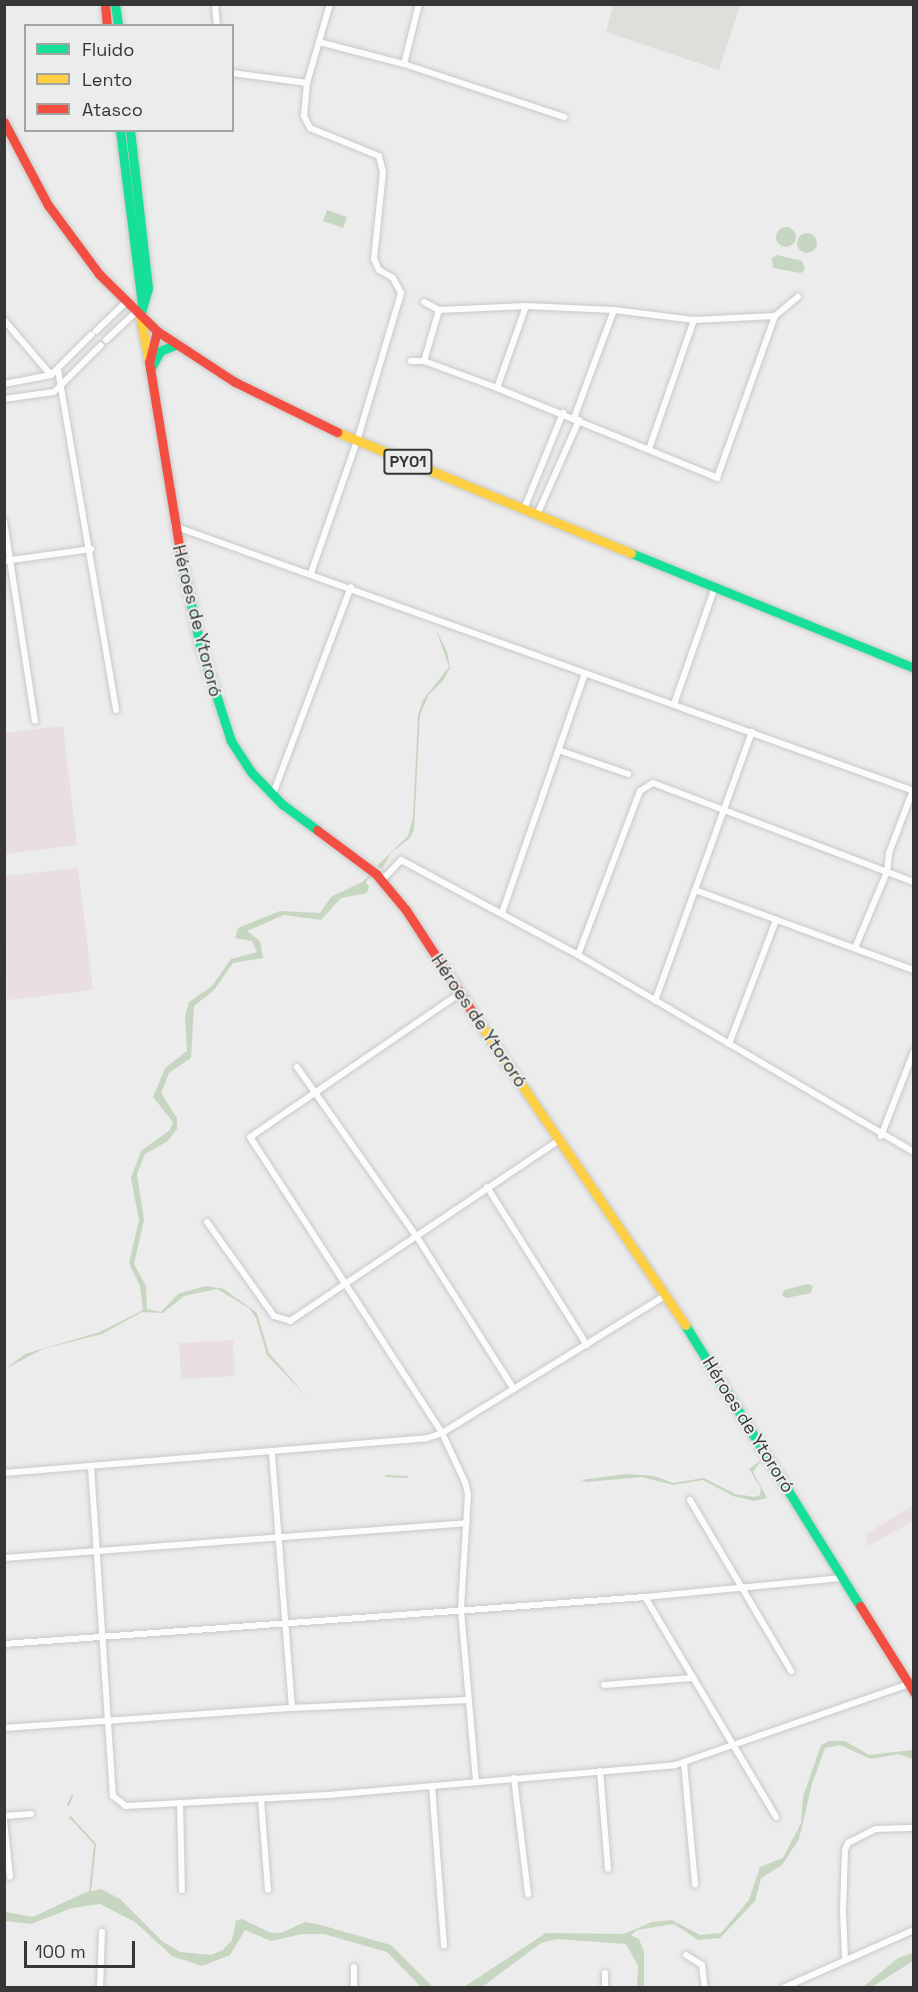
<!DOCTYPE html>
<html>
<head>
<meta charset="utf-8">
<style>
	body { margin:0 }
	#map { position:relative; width:918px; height:1992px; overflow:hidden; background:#ebeceb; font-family:"Space Grotesk",sans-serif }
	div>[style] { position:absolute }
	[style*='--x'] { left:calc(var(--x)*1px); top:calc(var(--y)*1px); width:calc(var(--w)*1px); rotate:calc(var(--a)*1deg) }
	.built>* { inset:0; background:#dcdfda }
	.green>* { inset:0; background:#e9dee4 }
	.water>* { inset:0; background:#c7d6c0 }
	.round { border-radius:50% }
	.stream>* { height:2px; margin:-1px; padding:0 1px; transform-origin:1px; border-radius:1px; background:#c7d6c0 }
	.roads { filter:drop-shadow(0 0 2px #c8c9c8) drop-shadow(0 0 2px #c8c9c8) }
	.street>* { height:6px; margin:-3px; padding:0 3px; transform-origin:3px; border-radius:3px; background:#fcfcfc }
	.fast>* { height:9px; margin:-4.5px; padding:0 4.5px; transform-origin:4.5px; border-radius:4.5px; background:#16e098 }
	.slow>* { height:9px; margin:-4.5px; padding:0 4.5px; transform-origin:4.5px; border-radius:4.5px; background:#ffcf43 }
	.jam>* { height:9px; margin:-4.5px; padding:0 4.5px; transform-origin:4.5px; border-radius:4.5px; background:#f24e42 }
	span { translate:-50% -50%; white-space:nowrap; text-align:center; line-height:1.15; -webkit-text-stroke:4.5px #ebedea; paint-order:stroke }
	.shield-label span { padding:2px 4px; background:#ebedea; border:2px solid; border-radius:4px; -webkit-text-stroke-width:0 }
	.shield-label { font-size:16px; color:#353635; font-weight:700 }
	.street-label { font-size:18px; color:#353635 }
	.frame { position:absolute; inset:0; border:6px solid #353635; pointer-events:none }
	.legend { position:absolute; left:24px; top:24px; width:210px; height:108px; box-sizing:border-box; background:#ebedea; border:2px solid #a2a4a2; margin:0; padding:8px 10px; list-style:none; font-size:18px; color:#353635 }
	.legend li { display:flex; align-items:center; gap:12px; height:30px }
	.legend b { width:30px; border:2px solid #a2a4a2 }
	.scale { position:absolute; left:24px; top:1941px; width:111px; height:27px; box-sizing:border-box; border:3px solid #353635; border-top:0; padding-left:8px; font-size:18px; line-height:21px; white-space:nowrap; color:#353635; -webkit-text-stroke:4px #ebedea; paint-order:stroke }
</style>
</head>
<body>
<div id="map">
	<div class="built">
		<div style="clip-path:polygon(613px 5px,613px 4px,740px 5px,719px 70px,606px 32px)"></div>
	</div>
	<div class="green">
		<div style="clip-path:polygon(63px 726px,77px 845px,5px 854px,5px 733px)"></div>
		<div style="clip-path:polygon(78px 868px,93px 990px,7px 1000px,5px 876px)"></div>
		<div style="clip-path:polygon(233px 1340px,235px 1376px,181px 1379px,179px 1343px)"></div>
		<div style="clip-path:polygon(913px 1505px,913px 1521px,868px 1546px,865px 1535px)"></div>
	</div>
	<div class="water">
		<div style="clip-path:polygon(327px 210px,347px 217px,343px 228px,323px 221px)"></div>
		<div class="round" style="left:776px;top:227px;width:20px;height:20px"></div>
		<div class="round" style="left:797px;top:233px;width:20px;height:20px"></div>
		<div style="clip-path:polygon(777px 255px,802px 261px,805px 269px,801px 273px,773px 268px,772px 258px)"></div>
		<div style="clip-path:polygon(436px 629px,447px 652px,450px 668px,442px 682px,429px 694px,420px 715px,414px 830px,410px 838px,391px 853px,382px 869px,377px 866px,408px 836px,413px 817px,418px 715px,423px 700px,449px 667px)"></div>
		<div style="clip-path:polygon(364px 881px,369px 886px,367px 893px,341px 898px,321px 920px,284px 915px,247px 931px,260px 941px,263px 958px,233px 963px,214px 990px,194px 1006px,191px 1058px,169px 1073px,161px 1093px,177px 1118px,177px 1129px,168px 1141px,145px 1154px,137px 1174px,144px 1220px,134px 1264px,146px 1286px,147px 1309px,161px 1312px,178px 1294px,206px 1286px,224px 1289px,257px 1313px,269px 1353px,307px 1397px,267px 1355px,256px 1318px,249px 1308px,217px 1289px,184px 1296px,163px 1313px,142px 1312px,102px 1334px,43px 1349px,5px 1369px,25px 1354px,100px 1332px,143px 1310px,140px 1286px,129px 1263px,139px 1220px,131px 1178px,141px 1151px,170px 1130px,173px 1122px,153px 1097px,165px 1068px,187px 1051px,185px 1016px,189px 1002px,212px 986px,231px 959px,257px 952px,252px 941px,235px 938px,238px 928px,280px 911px,320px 913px,331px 897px)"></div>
		<div style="clip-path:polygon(808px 1284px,813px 1286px,811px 1293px,786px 1298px,782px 1295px,784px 1290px)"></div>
		<div style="clip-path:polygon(762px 1459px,753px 1472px,767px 1498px,754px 1501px,733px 1496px,703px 1480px,673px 1485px,642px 1477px,587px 1482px,581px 1480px,627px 1474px,654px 1476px,673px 1483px,704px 1478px,735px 1494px,755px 1497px,760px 1495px,761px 1488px,749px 1469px)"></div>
		<div style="clip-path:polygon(829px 1741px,845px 1741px,869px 1755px,912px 1750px,913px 1759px,898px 1754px,871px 1759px,840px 1745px,825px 1748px,812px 1784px,799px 1839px,782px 1865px,761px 1878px,755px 1901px,720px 1938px,698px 1940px,674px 1924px,637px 1930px,631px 1935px,639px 1939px,644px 1952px,644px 1987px,637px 1987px,638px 1966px,626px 1944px,557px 1939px,541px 1943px,482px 1987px,464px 1987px,546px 1933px,624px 1934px,652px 1922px,672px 1920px,700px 1935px,721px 1933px,749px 1900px,760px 1867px,783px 1858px,801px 1823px,803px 1797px,821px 1745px)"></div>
		<div style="clip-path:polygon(101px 1889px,120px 1899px,162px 1941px,180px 1952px,211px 1955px,223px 1950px,232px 1940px,236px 1921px,242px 1919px,271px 1933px,281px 1933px,305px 1922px,317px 1924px,391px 1945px,433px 1987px,421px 1987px,387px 1952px,324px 1934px,302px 1934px,271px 1941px,245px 1930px,230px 1955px,202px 1966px,172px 1956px,135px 1922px,100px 1904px,72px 1908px,31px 1924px,5px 1921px,5px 1912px,33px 1917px,84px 1893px)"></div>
		<div style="clip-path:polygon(913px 1953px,913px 1961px,872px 1987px,863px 1987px,898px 1958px)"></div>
	</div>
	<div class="stream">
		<div style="--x:363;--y:883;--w:13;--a:-45"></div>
		<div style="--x:386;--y:1476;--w:21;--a:3"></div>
		<div style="--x:68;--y:1805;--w:10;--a:-66"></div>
		<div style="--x:70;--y:1817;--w:37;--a:47"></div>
		<div style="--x:95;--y:1844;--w:48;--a:95.9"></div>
	</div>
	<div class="roads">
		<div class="street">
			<div style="--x:215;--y:4;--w:22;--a:85"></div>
			<div style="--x:319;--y:42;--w:88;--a:14.5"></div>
			<div style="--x:404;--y:64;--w:62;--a:-76"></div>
			<div style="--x:404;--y:64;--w:169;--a:18.3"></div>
			<div style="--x:232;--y:73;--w:76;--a:7.6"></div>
			<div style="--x:424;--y:302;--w:17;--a:28"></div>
			<div style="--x:439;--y:310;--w:87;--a:-2.6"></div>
			<div style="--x:526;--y:306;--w:88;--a:2.6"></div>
			<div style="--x:614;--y:310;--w:81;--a:7.1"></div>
			<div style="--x:694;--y:320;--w:81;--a:-2.8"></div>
			<div style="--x:775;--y:316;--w:30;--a:-40"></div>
			<div style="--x:4;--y:320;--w:72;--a:49.5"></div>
			<div style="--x:96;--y:331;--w:42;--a:-44"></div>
			<div style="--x:106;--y:340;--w:41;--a:-43"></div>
			<div style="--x:411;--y:361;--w:13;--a:0"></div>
			<div style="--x:424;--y:361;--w:78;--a:20.3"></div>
			<div style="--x:497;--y:388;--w:238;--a:22.2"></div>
			<div style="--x:717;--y:478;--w:172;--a:-70.3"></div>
			<div style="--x:424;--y:361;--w:53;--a:-73.6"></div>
			<div style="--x:58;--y:370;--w:345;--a:80.3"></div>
			<div style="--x:4;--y:384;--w:48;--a:-10.8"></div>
			<div style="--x:51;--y:375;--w:57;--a:-45"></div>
			<div style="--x:497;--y:388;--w:87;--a:-70.5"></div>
			<div style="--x:4;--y:399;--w:50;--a:-8"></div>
			<div style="--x:54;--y:392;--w:66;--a:-45"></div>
			<div style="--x:574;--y:418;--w:115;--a:-69.7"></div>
			<div style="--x:649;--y:449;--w:137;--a:-70.8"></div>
			<div style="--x:524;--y:509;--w:104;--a:-67.9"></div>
			<div style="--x:537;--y:515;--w:104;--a:-66.1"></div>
			<div style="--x:4;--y:521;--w:202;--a:81.2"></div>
			<div style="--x:174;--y:526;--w:786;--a:19.7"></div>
			<div style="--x:4;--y:561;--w:88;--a:-7.9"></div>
			<div style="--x:311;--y:573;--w:140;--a:-70.8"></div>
			<div style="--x:357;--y:441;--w:154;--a:-73.4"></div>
			<div style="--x:401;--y:293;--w:17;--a:-118"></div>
			<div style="--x:393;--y:278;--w:16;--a:-150"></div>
			<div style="--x:379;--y:270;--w:12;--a:-114"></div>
			<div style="--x:374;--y:259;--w:87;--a:-84.1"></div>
			<div style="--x:383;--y:172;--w:16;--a:-104"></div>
			<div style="--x:379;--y:156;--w:74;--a:-157.9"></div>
			<div style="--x:310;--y:128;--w:13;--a:-117"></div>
			<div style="--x:304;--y:116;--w:33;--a:-85"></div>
			<div style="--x:307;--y:83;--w:82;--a:-73.8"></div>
			<div style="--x:674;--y:704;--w:124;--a:-70.7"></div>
			<div style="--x:561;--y:751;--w:71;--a:18.9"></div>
			<div style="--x:273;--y:794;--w:221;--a:-69.4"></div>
			<div style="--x:382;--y:880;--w:28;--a:-46"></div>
			<div style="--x:401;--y:860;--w:201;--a:28.2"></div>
			<div style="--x:578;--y:955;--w:389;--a:30.4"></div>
			<div style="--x:695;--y:890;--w:233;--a:20.1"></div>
			<div style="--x:502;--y:913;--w:254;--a:-70.9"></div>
			<div style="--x:855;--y:948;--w:82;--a:-67.2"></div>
			<div style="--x:887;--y:872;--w:19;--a:-84"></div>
			<div style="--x:889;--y:853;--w:67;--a:-69.1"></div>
			<div style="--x:578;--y:955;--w:175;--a:-69.3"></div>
			<div style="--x:640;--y:791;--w:15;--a:-32"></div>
			<div style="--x:653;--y:783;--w:279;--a:20.8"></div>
			<div style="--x:459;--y:994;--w:253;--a:145.6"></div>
			<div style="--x:250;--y:1137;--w:353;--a:57"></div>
			<div style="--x:442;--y:1433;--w:54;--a:64.9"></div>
			<div style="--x:465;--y:1482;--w:12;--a:76"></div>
			<div style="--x:468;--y:1494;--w:116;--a:93.5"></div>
			<div style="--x:461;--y:1610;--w:172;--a:85"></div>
			<div style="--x:655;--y:1001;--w:286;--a:-70.2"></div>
			<div style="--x:729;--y:1044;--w:133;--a:-69.2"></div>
			<div style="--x:297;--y:1067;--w:208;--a:54.8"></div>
			<div style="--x:417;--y:1237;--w:180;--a:57.5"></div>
			<div style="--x:881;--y:1136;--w:91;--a:-68.8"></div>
			<div style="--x:487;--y:1187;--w:187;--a:57.7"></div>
			<div style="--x:207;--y:1222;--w:115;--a:54.5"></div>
			<div style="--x:274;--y:1316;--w:17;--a:17"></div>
			<div style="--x:290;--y:1321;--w:326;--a:-33.9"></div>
			<div style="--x:91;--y:1466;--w:331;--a:86.2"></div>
			<div style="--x:113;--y:1796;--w:16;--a:38"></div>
			<div style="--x:126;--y:1806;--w:202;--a:-3.1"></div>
			<div style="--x:328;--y:1795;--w:348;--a:-4.9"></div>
			<div style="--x:675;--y:1765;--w:248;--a:-19.1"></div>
			<div style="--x:4;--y:1473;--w:424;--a:-4.7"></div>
			<div style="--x:427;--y:1438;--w:16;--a:-18"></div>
			<div style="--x:442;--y:1433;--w:263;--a:-31.6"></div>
			<div style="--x:690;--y:1500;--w:199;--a:59.4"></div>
			<div style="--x:4;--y:1558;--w:464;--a:-4.3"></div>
			<div style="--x:645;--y:1597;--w:256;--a:59.2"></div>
			<div style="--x:4;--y:1644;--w:643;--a:-4.19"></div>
			<div style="--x:645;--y:1597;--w:200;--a:-5.5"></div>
			<div style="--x:604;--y:1685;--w:88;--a:-4.5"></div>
			<div style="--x:292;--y:1708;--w:176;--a:-2.6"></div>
			<div style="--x:4;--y:1728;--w:289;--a:-4"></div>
			<div style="--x:292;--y:1708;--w:257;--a:-94.5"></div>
			<div style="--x:684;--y:1763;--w:122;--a:84.8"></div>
			<div style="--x:600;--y:1771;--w:98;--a:85.3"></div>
			<div style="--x:514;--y:1778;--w:117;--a:83.1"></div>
			<div style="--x:432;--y:1786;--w:160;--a:85.7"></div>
			<div style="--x:261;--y:1799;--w:91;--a:85.6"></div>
			<div style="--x:180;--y:1803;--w:87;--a:88.7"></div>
			<div style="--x:4;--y:1816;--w:27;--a:-4"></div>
			<div style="--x:4;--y:1820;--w:57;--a:84"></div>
			<div style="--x:686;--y:1955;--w:19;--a:32"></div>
			<div style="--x:702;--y:1965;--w:23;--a:83"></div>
			<div style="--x:845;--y:1959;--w:48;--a:-92.4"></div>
			<div style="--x:843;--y:1911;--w:61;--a:-88.1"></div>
			<div style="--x:845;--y:1850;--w:8;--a:-67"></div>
			<div style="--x:848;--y:1843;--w:31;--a:-27"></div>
			<div style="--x:876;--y:1829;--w:38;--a:-2"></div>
			<div style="--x:100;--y:1988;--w:56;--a:-88"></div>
			<div style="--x:354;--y:1988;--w:21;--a:-90"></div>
			<div style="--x:605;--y:1988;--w:15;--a:-90"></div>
			<div style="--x:783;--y:1988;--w:143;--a:-23.9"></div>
		</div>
		<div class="fast">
			<div style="--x:115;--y:4;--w:22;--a:82"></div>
			<div style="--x:120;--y:130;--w:176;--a:82.8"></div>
			<div style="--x:130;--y:130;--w:159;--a:83.5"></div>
			<div style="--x:148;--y:288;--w:29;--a:106"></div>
			<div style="--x:150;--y:370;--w:21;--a:-62"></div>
			<div style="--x:160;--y:351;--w:16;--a:-22"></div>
			<div style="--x:631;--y:553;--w:305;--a:22.1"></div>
			<div style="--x:182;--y:563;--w:84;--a:77.6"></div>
			<div style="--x:200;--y:645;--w:101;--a:72.1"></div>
			<div style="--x:231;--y:741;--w:37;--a:57"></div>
			<div style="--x:251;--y:772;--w:45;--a:45.9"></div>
			<div style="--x:282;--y:804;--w:44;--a:36.6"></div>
			<div style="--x:685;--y:1325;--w:331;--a:58.1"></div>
		</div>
		<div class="slow">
			<div style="--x:140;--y:316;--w:47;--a:78.9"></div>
			<div style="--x:337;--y:432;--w:318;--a:22.4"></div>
			<div style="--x:478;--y:1021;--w:368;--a:55.7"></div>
		</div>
		<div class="jam">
			<div style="--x:105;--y:4;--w:22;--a:85"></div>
			<div style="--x:4;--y:122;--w:94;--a:62.1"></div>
			<div style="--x:48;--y:205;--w:86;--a:53.5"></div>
			<div style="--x:99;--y:274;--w:81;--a:44.5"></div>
			<div style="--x:157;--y:331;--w:93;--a:33.2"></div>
			<div style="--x:235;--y:382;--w:114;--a:26.1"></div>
			<div style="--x:157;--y:331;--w:32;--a:104"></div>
			<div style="--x:149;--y:362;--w:204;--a:80.7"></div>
			<div style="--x:317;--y:830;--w:74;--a:36.7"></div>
			<div style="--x:376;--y:874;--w:47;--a:50.2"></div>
			<div style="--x:406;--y:910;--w:132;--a:57"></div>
			<div style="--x:860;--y:1606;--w:102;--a:57.9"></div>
		</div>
	</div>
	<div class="shield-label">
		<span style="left:408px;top:462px">PY01</span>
	</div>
	<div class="street-label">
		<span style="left:197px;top:621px;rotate:76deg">Héroes de Ytororó</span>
		<span style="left:479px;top:1021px;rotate:56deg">Héroes de Ytororó</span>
		<span style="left:748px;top:1425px;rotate:58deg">Héroes de Ytororó</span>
	</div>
	<div class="frame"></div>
	<ul class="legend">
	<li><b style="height:8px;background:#16e098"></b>Fluido</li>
	<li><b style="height:8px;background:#ffcf43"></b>Lento</li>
	<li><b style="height:8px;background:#f24e42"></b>Atasco</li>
	</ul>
	<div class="scale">100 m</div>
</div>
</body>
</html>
